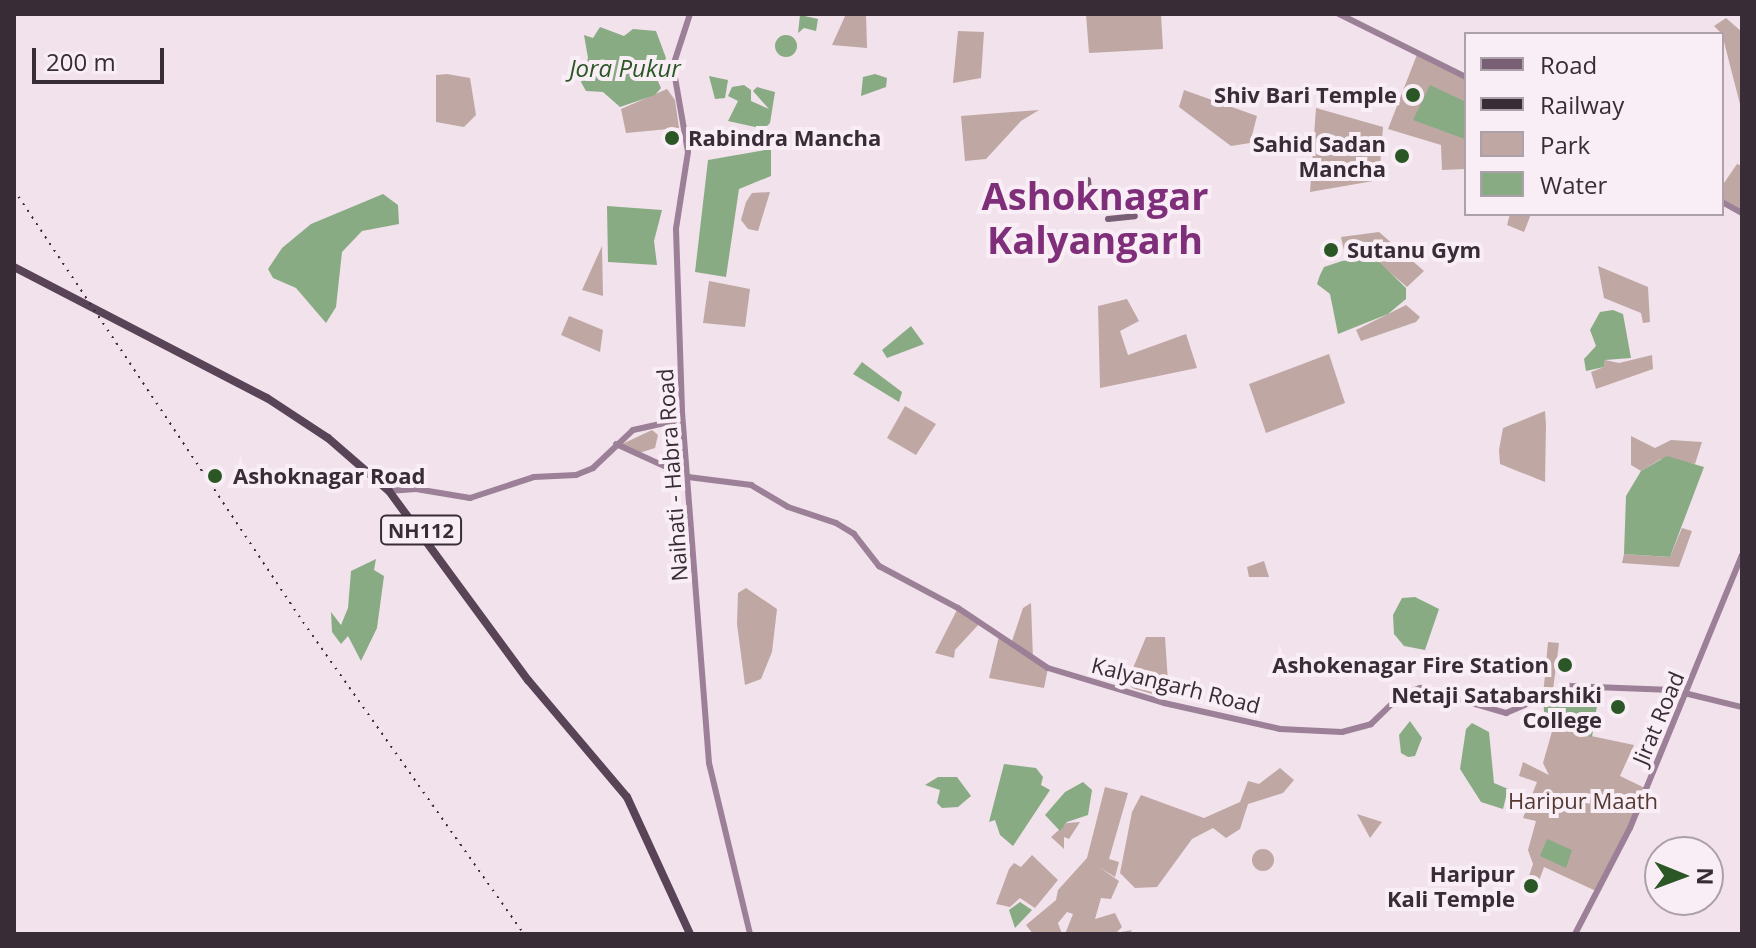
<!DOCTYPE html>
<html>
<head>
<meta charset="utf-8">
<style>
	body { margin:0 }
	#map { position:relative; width:1756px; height:948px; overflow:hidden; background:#f1e2ec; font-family:"Open Sans",sans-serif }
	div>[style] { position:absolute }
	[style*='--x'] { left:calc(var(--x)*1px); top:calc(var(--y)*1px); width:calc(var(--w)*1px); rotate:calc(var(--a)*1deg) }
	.green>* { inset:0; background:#bfa7a3 }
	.round { border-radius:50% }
	.water>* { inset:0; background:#89ab84 }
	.secondary>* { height:6px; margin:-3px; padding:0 3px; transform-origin:3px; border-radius:3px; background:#9c8097 }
	.primary>* { height:6px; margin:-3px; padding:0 3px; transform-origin:3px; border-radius:3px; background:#785f74 }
	.highway>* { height:8px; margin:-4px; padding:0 4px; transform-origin:4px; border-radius:4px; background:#584456 }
	.rail>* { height:2px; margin-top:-1px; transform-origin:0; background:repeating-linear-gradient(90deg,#382c37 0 2px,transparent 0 8px) }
	.dots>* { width:22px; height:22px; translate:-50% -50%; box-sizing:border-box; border:4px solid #f9eef5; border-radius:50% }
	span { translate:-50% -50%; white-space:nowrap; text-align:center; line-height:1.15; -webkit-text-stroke:8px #f9eef5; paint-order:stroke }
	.shield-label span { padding:2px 6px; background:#f9eef5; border:2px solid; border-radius:6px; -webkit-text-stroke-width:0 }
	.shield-label { font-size:20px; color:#382c37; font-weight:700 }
	.poi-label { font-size:22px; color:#382c37; font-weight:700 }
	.right { translate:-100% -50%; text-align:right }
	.left { translate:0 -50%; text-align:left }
	.street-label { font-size:22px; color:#382c37 }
	.park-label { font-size:22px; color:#543932 }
	.water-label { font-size:24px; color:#2b5626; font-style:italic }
	.town-label { font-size:38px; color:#7f2e7a; font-weight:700 }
	.frame { position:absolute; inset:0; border:16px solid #382c37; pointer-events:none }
	.legend { position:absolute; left:1464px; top:32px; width:260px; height:184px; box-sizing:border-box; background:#f9eef5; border:2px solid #aca0a9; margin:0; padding:10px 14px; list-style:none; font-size:24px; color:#382c37 }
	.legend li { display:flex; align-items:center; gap:16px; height:40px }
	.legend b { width:40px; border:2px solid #aca0a9 }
	.north { position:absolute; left:1644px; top:836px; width:80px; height:80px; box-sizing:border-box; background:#f9eef5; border:2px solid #aca0a9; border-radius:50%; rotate:91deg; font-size:22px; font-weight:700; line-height:32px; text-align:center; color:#382c37 }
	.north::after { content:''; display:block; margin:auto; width:28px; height:36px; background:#2b5626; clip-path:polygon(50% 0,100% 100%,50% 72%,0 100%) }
	.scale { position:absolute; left:32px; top:48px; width:132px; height:36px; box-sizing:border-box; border:4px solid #382c37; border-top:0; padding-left:10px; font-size:24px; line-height:28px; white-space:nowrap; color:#382c37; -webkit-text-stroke:6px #f9eef5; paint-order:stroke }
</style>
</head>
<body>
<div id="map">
	<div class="green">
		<div style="clip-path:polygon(846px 14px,866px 14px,867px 48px,832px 45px)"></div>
		<div style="clip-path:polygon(1086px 14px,1161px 14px,1163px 49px,1089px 53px)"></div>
		<div style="clip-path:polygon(1726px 18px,1742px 32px,1742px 112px,1722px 34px,1714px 26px)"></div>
		<div style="clip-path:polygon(958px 31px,984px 32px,981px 78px,953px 83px)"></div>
		<div style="clip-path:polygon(1418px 52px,1466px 77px,1466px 169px,1442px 170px,1441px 145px,1388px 129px)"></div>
		<div style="clip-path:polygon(447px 74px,470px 78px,476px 115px,464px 127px,436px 122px,436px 75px)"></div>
		<div style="clip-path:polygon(667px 89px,675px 100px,679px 128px,626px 133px,621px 109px)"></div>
		<div style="clip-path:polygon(1184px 90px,1257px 116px,1250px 143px,1231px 146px,1179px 107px)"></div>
		<div style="clip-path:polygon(1316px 108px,1383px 127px,1379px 180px,1310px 192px)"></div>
		<div style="clip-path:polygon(1039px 110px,1021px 121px,986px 159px,965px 161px,961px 116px)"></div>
		<div style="clip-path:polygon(1737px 164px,1742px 166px,1742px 213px,1722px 202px,1722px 186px)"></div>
		<div style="clip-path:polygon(770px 192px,758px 231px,748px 229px,741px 220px,746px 202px,752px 193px)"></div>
		<div style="clip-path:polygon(1510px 214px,1531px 214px,1524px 232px,1507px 225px)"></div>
		<div style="clip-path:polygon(1379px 232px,1424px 271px,1407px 287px,1367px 253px,1346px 259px,1341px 237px)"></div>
		<div style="clip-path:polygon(602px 246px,603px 296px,582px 290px)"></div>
		<div style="clip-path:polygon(1598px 266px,1648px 287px,1650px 322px,1643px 323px,1641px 313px,1604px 298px)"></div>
		<div style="clip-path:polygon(709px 281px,750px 289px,745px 327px,703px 323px)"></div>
		<div style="clip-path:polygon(1127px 299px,1139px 321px,1120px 331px,1128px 355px,1186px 334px,1197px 368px,1100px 388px,1098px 306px)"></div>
		<div style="clip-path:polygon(1406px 305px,1420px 317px,1416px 322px,1361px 341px,1356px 330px)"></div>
		<div style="clip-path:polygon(569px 316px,603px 330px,600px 352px,561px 335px)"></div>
		<div style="clip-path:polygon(1329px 354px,1345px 403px,1266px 433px,1249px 384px)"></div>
		<div style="clip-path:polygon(1652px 355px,1653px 369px,1596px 389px,1591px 372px,1604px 367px,1605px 360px,1619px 363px)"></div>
		<div style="clip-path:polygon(905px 406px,936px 424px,916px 455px,887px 438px)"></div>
		<div style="clip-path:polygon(1545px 411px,1546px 425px,1545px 482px,1500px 464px,1499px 450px,1503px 428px)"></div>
		<div style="clip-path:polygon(652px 430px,658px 435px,655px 448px,639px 453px,620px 445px)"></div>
		<div style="clip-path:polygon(1631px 436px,1655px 448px,1671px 440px,1702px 442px,1695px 464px,1661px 459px,1641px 471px,1631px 465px)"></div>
		<div style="clip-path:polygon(1682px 528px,1692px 531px,1679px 567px,1622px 563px,1624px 554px,1670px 557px)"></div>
		<div style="clip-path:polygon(1264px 561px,1269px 577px,1249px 577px,1247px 567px)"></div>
		<div style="clip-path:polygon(746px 588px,777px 609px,772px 652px,761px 679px,745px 685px,737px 624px,738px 593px)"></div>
		<div style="clip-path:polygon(1031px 603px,1033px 659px,1048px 668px,1044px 688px,989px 678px,999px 636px,1011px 644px,1023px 608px)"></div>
		<div style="clip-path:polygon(958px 608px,980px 623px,955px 650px,954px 658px,935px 653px)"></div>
		<div style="clip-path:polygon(1146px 637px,1165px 637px,1169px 697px,1162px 697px,1161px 689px,1159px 696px,1132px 688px,1128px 680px)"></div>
		<div style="clip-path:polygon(1548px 642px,1559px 643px,1553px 690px,1543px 696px)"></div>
		<div style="clip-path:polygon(1553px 728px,1634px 745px,1620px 776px,1647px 789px,1596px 891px,1544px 867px,1539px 881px,1529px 876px,1533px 864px,1528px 850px,1536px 821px,1523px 818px,1537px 782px,1519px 776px,1523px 762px,1549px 775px,1543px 763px)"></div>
		<div style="clip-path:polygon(1280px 768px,1294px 780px,1283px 793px,1248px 804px,1240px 829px,1226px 838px,1213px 828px,1192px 839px,1157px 887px,1135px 888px,1120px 873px,1132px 812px,1141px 795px,1204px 818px,1240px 802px,1248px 781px,1259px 784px)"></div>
		<div style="clip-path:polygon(1105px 787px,1128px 793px,1109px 859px,1119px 862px,1115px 877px,1099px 867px,1119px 881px,1111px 899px,1101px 898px,1095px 919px,1115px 913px,1122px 927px,1116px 933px,1132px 930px,1129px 934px,1065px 934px,1073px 914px,1067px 912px,1058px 923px,1062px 934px,1033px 934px,1026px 925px,1056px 900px,1058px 890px,1087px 858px)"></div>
		<div style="clip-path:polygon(1357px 814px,1382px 822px,1370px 838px)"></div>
		<div style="clip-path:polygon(1080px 822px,1069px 839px,1064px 837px,1064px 849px,1051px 837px,1067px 823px)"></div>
		<div class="round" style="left:1252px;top:849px;width:22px;height:22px"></div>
		<div style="clip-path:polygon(1032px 855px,1058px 880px,1035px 908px,1020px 898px,1010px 907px,996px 904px,1009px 869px,1014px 863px,1021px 867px)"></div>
	</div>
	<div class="water">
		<div style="clip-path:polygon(800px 15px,818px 19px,816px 31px,804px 28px,798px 33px)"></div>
		<div style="clip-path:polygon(600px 27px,624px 36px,633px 29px,656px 31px,666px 58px,657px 79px,661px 88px,655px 95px,620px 107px,603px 92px,586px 91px,581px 82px,588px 58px,584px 35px,593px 38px)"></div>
		<div class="round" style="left:775px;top:35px;width:22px;height:22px"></div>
		<div style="clip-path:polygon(875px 74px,887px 78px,886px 87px,861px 96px,863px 77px)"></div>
		<div style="clip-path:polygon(709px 76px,728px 80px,725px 98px,715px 99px)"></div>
		<div style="clip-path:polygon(744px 85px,751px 90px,751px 101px,769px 109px,753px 91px,757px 87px,775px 92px,770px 123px,764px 129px,728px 121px,738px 101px,728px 96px,732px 87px)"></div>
		<div style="clip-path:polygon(1430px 85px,1466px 102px,1465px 139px,1413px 120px)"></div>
		<div style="clip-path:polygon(771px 149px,771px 176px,739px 189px,726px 277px,695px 272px,708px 160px)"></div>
		<div style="clip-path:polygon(383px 194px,398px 205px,399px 224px,362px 231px,342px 252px,336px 307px,326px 323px,296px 288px,273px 278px,268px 269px,282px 248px,311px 224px)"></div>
		<div style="clip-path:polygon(607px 206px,662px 210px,654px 241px,657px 265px,608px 262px)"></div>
		<div style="clip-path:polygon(1374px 257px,1406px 288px,1406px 299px,1388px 314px,1338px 334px,1330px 294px,1317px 284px,1320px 275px,1324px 267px,1342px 261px)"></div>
		<div style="clip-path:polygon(1613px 310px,1623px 314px,1631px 358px,1605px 360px,1604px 367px,1586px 371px,1584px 359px,1596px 346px,1590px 330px,1600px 312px)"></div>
		<div style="clip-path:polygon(911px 326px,924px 344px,887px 358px,882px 350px)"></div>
		<div style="clip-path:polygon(862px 362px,902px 392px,899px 402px,853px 374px)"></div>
		<div style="clip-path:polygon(1667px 456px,1704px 467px,1670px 557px,1624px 554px,1626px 496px,1641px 471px)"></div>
		<div style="clip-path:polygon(376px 559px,374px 570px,384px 576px,377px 628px,361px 661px,348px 636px,341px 644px,332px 632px,331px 612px,341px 625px,348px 608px,351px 571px)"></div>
		<div style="clip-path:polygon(1415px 597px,1439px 609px,1425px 650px,1404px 646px,1394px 634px,1393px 615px,1402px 598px)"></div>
		<div style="clip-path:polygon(1569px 686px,1600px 687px,1592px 737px,1545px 726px,1543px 696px)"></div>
		<div style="clip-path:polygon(1410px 721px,1422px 738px,1415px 756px,1408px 757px,1401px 753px,1399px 735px)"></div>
		<div style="clip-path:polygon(1472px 723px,1489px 732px,1494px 783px,1508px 789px,1503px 809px,1481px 802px,1460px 769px,1466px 729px)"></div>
		<div style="clip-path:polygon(1004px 764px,1036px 768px,1043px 777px,1041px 785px,1050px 790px,1013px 846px,1000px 835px,995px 820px,989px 822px)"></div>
		<div style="clip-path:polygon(938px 777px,957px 777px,971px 796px,958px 807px,942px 808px,937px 803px,940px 790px,925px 785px)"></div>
		<div style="clip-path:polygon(1083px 782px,1092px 790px,1088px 815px,1067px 822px,1060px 831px,1045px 815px,1065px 792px)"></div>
		<div style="clip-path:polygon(1547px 839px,1572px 850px,1566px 868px,1540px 856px)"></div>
		<div style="clip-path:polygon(1020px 902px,1032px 910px,1015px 928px,1009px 910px)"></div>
	</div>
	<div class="secondary">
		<div style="--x:690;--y:14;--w:55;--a:108.1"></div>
		<div style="--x:673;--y:66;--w:87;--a:80.1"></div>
		<div style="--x:688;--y:152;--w:78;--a:98.9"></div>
		<div style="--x:676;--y:229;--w:183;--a:88.1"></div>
		<div style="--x:682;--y:412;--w:352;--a:85.6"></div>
		<div style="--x:709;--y:763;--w:176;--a:76.5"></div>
		<div style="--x:1339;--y:14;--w:142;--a:26.4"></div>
		<div style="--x:1722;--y:202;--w:23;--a:29"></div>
		<div style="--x:616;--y:444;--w:79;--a:24.6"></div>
		<div style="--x:688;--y:477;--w:64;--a:7.2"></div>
		<div style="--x:751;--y:485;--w:43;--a:30.7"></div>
		<div style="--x:788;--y:507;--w:51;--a:18.4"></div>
		<div style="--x:836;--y:523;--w:21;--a:31"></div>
		<div style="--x:854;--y:534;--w:41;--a:52"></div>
		<div style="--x:879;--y:566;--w:89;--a:28"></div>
		<div style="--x:958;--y:608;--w:108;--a:33.7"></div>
		<div style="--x:1048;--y:668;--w:121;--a:16.8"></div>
		<div style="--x:1164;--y:703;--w:119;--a:12.6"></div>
		<div style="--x:1280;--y:729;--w:62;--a:2.8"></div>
		<div style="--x:1342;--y:732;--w:30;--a:-15"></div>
		<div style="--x:1371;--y:724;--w:40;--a:-44"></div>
		<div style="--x:1400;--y:696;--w:22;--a:-22"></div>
		<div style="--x:1420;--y:688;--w:90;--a:16.2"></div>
		<div style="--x:1506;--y:713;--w:69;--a:-23.2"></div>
		<div style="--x:1569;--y:686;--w:103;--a:2.2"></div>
		<div style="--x:1672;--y:690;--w:72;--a:13.7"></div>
		<div style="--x:389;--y:491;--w:27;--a:-4"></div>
		<div style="--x:416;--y:489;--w:55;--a:9.5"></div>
		<div style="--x:470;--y:498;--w:67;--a:-18.2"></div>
		<div style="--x:534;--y:477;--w:42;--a:-2.7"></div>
		<div style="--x:576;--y:475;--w:18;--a:-22"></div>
		<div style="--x:593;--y:468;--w:55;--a:-43.5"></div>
		<div style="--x:633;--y:430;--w:42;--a:-12.4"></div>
		<div style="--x:674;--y:421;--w:11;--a:-45"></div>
		<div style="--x:1575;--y:934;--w:119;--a:-62.6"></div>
		<div style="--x:1630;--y:828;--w:295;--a:-67.7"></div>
	</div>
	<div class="primary">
		<div style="--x:1088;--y:180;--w:27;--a:84"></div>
		<div style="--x:1108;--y:219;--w:27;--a:-6"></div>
	</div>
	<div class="highway">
		<div style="--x:14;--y:267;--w:285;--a:27.4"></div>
		<div style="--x:267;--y:398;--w:73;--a:33.3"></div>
		<div style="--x:328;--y:438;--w:81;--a:41"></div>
		<div style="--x:389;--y:491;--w:235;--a:53.7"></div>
		<div style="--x:528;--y:680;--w:153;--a:49.8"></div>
		<div style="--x:627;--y:797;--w:151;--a:65.3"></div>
	</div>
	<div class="rail">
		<div style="--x:14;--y:190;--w:520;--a:56.22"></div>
		<div style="--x:303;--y:622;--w:382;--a:54.7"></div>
	</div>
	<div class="dots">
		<div style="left:1413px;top:95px;background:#2b5626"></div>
		<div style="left:672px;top:138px;background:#2b5626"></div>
		<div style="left:1402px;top:156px;background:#2b5626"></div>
		<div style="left:1331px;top:250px;background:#2b5626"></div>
		<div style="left:215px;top:476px;background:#2b5626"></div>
		<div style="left:1565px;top:665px;background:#2b5626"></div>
		<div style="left:1618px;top:707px;background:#2b5626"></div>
		<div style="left:1531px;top:886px;background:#2b5626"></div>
	</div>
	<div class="shield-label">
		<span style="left:421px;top:530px">NH112</span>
	</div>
	<div class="poi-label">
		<span class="right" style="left:1397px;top:95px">Shiv Bari Temple</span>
		<span class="left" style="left:688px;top:138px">Rabindra Mancha</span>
		<span class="right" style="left:1386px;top:156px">Sahid Sadan<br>Mancha</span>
		<span class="left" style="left:1347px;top:250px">Sutanu Gym</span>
		<span class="left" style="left:233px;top:476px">Ashoknagar Road</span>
		<span class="right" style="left:1549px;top:665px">Ashokenagar Fire Station</span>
		<span class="right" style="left:1602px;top:707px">Netaji Satabarshiki<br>College</span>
		<span class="right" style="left:1515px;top:886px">Haripur<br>Kali Temple</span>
	</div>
	<div class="street-label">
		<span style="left:672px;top:475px;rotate:-94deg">Naihati - Habra Road</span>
		<span style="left:1176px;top:685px;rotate:14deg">Kalyangarh Road</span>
		<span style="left:1658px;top:718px;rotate:-67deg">Jirat Road</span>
	</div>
	<div class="park-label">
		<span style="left:1583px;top:801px">Haripur Maath</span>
	</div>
	<div class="water-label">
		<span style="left:625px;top:68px">Jora Pukur</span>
	</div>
	<div class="town-label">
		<span style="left:1095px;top:218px">Ashoknagar<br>Kalyangarh</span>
	</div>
	<div class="frame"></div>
	<ul class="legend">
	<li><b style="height:10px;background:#785f74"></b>Road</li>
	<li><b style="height:10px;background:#382c37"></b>Railway</li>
	<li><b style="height:22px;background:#bfa7a3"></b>Park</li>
	<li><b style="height:22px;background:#89ab84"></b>Water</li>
	</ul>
	<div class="north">N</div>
	<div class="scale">200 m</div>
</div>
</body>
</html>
